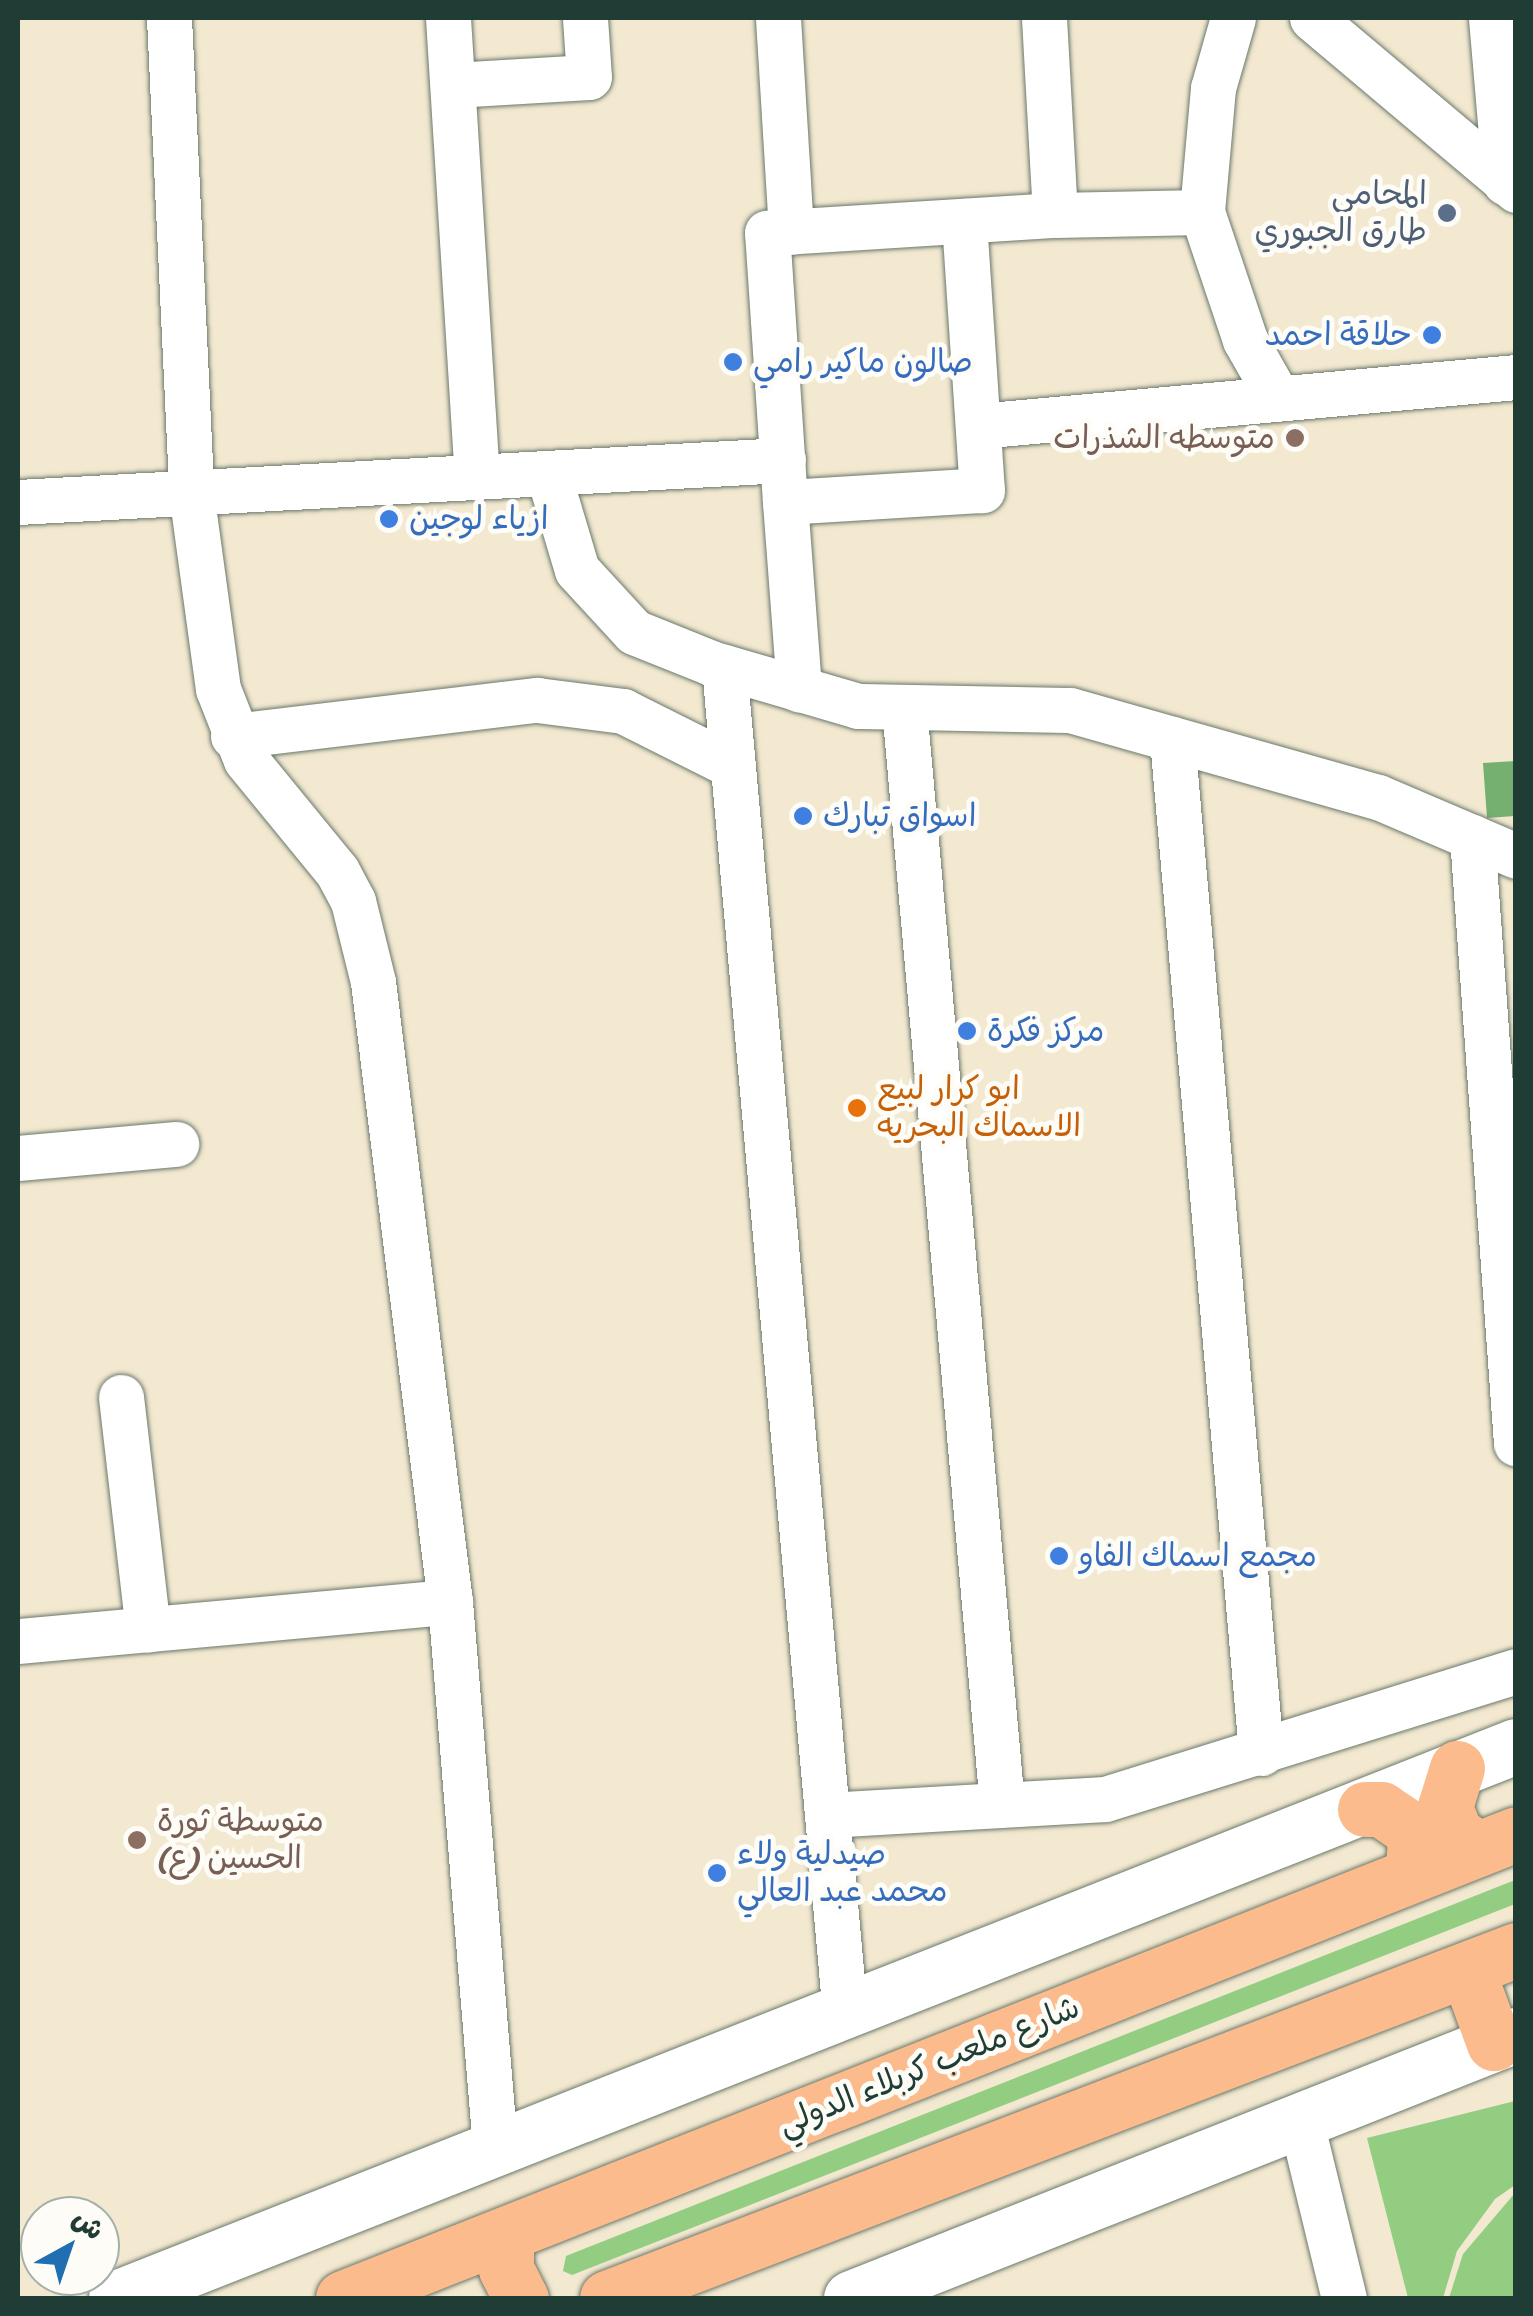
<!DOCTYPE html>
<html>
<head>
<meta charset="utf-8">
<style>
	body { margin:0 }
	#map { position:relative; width:1533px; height:2316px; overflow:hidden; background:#f3e8d0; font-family:Sriracha,"Playpen Sans Arabic",sans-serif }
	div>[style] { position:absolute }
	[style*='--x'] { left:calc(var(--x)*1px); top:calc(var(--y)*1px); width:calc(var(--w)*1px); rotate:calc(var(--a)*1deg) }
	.green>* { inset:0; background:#92cd81 }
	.forest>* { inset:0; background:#75b06f }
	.roads { filter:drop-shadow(0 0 2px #69796b) drop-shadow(0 0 2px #69796b) }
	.minor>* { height:45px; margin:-22.5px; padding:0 22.5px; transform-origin:22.5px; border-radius:22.5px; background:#fff }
	.tertiary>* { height:55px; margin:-27.5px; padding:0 27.5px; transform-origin:27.5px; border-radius:27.5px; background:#fff }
	.primary>* { height:55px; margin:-27.5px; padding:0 27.5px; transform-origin:27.5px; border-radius:27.5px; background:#fbbb8c }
	.dots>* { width:28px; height:28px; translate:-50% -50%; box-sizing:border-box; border:5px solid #fdfcf7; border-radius:50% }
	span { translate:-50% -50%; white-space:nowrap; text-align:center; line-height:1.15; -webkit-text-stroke:10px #fdfcf7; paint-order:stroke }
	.service-label { font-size:32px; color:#4e5e75 }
	.right { translate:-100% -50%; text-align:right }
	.shop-label { font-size:32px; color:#366cbe }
	.left { translate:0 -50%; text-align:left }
	.education-label { font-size:32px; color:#785e54 }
	.food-label { font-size:32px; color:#c56008 }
	.street-label { font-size:32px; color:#1f3d34 }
	.frame { position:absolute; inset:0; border:20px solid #1f3d34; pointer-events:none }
	.north { position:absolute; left:20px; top:2196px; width:100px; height:100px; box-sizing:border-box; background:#fdfcf7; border:2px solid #a4b0a9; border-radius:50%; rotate:40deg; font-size:28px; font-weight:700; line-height:40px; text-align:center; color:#1f3d34 }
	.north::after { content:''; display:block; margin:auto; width:35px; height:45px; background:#1f6fb2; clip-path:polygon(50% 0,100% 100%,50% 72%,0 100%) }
</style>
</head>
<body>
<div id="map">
	<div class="green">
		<div style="clip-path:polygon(1515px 1880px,1515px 1904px,572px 2275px,563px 2271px,566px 2256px)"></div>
		<div style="clip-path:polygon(1515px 2101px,1515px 2185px,1495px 2199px,1457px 2251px,1443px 2298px,1408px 2298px,1367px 2138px)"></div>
		<div style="clip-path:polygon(1515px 2193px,1515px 2298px,1449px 2298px,1463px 2254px)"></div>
	</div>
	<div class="forest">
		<div style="clip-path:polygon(1515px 761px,1515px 816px,1487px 818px,1483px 763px)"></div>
	</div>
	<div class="roads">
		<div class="minor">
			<div style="--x:169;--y:18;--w:475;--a:87.3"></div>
			<div style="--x:191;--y:492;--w:199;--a:82.2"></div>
			<div style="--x:218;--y:689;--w:76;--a:68.5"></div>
			<div style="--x:246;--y:760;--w:144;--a:50.7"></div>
			<div style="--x:337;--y:871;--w:34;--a:62"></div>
			<div style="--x:353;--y:901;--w:83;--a:76.1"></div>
			<div style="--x:373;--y:982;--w:625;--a:82.92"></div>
			<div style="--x:450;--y:1602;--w:548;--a:85.29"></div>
			<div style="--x:448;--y:18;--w:460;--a:86.4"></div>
			<div style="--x:778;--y:18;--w:214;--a:86.5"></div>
			<div style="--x:1044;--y:18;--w:197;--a:86.8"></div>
			<div style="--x:1233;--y:18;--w:73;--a:105.9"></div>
			<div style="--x:1213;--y:88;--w:124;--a:95.1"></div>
			<div style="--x:1202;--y:212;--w:135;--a:71.4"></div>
			<div style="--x:1245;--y:340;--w:67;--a:60.4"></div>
			<div style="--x:1312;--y:18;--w:267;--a:40.1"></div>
			<div style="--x:1491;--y:18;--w:165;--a:85.1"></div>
			<div style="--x:453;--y:85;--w:136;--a:-3.4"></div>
			<div style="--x:589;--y:77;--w:59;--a:-93.9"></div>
			<div style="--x:964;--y:221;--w:270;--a:86.2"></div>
			<div style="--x:982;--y:490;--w:197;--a:176.5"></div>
			<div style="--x:785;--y:502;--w:270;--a:-93.8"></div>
			<div style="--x:767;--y:233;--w:289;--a:-3.6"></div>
			<div style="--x:1055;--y:215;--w:147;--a:-1.2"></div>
			<div style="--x:978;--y:426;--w:540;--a:-5.2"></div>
			<div style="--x:548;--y:473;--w:101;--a:73.4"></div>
			<div style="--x:577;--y:570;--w:84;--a:47.4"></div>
			<div style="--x:634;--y:632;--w:83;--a:21.9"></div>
			<div style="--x:711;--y:663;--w:153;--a:16.3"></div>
			<div style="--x:858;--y:706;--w:212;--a:1.1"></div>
			<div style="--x:1070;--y:710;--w:320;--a:15.8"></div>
			<div style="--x:1378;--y:797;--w:150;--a:23.1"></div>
			<div style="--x:18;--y:502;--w:766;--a:-3.14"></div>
			<div style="--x:785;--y:502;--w:188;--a:85.7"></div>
			<div style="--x:724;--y:667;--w:1353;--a:84.87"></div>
			<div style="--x:904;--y:707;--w:1102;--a:84.9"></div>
			<div style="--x:233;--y:736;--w:306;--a:-6.8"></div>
			<div style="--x:537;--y:700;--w:87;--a:7.3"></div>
			<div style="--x:623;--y:711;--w:123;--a:26.6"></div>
			<div style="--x:1172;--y:739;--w:1018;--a:84.98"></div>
			<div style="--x:1472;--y:837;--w:608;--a:85.85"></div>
			<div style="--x:18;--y:1158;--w:159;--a:-5.1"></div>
			<div style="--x:121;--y:1397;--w:234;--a:83.4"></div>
			<div style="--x:18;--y:1641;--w:434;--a:-5.2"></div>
			<div style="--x:827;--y:1815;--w:278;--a:-3.3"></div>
			<div style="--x:1105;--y:1799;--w:430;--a:-17.3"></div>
			<div style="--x:1300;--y:2118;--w:185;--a:76.3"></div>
		</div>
		<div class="tertiary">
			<div style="--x:116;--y:2298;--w:1505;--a:-21.52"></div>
			<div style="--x:851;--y:2298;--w:715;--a:-21.58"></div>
		</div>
		<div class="primary">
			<div style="--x:1457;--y:1768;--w:41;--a:107.1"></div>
			<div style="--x:1445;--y:1807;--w:28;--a:69"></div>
			<div style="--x:1455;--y:1833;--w:28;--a:35"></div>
			<div style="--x:1365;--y:1809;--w:16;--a:0"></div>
			<div style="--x:1381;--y:1809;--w:32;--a:34"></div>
			<div style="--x:1408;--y:1827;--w:17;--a:65"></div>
			<div style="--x:1415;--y:1842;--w:32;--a:95"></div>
			<div style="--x:1467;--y:1969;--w:79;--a:70"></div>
			<div style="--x:506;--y:2234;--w:35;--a:90"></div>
			<div style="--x:506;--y:2269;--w:33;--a:63"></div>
			<div style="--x:343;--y:2298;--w:1261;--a:-21.58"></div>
			<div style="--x:607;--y:2298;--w:973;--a:-20.95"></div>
		</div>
	</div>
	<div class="dots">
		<div style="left:1447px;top:213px;background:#5c6f8a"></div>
		<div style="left:1432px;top:335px;background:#3f7fe0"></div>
		<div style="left:733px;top:362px;background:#3f7fe0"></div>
		<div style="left:1295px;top:438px;background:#8d6e63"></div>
		<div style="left:389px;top:519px;background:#3f7fe0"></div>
		<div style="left:803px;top:816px;background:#3f7fe0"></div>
		<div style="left:967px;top:1031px;background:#3f7fe0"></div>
		<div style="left:857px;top:1108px;background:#e8710a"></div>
		<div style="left:1059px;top:1556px;background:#3f7fe0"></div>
		<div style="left:137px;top:1840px;background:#8d6e63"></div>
		<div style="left:717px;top:1873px;background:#3f7fe0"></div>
	</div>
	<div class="service-label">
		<span class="right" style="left:1427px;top:213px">المحامي<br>طارق الجبوري</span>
	</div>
	<div class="shop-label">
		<span class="right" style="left:1412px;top:335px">حلاقة احمد</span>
		<span class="left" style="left:753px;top:362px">صالون ماكير رامي</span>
		<span class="left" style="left:409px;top:519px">ازياء لوجين</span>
		<span class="left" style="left:823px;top:816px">اسواق تبارك</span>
		<span class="left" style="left:987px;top:1031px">مركز فكرة</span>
		<span class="left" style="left:1079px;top:1556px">مجمع اسماك الفاو</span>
		<span class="left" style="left:737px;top:1873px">صيدلية ولاء<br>محمد عبد العالي</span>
	</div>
	<div class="education-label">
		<span class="right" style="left:1275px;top:438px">متوسطه الشذرات</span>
		<span class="left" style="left:157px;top:1840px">متوسطة ثورة<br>الحسين (ع)</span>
	</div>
	<div class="food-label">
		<span class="left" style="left:877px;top:1108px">ابو كرار لبيع<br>الاسماك البحريه</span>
	</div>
	<div class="street-label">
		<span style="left:929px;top:2066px;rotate:-22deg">شارع ملعب كربلاء الدولي</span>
	</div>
	<div class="frame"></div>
	<div class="north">ش</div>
</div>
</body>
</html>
